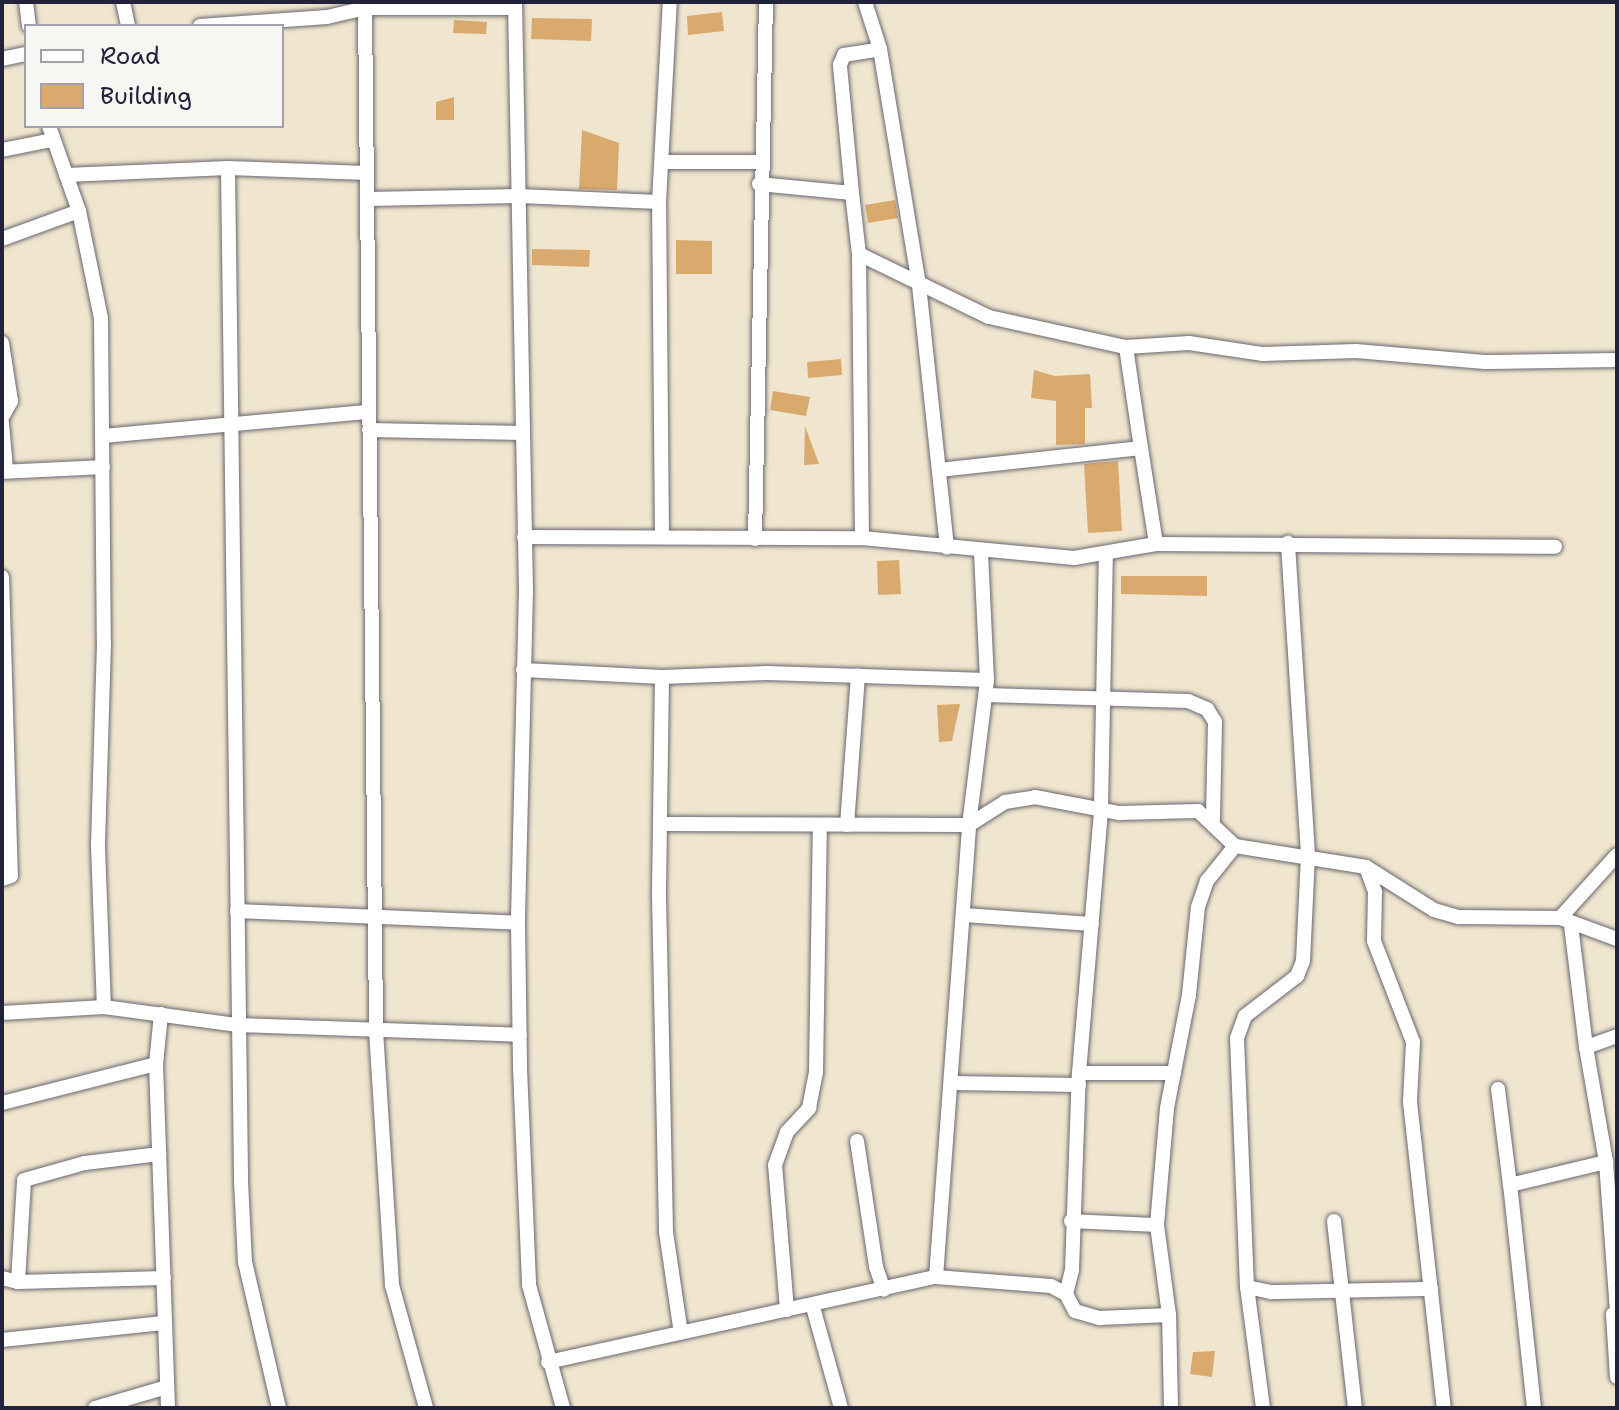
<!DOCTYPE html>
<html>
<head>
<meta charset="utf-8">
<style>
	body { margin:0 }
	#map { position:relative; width:1619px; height:1410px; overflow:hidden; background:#f0e6cf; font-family:"Shantell Sans",sans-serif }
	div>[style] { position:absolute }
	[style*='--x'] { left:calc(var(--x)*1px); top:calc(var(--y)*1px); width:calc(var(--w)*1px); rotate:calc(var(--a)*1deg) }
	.building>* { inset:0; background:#daa96e }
	.roads { filter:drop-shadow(0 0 2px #6a676f) drop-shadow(0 0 2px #6a676f) }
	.street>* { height:14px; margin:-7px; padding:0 7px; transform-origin:7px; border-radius:7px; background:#fff }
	span { translate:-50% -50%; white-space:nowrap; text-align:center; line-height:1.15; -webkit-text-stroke:8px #f6f6f2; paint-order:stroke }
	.frame { position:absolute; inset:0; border:4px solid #22223b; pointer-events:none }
	.legend { position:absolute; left:24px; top:24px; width:260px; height:104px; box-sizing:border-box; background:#f6f6f2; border:2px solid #a1a1a9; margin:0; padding:10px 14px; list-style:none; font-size:24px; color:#22223b }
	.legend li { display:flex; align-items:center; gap:16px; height:40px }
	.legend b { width:40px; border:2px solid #a1a1a9 }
</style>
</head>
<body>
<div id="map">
	<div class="building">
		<div style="clip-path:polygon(722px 12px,724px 31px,688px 35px,687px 16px)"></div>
		<div style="clip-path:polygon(532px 18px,592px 19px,591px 41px,531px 39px)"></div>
		<div style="clip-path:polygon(454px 20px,487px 22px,486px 34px,453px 33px)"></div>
		<div style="clip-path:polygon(454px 97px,454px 120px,436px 120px,436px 102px)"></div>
		<div style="clip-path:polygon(582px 130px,619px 143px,617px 190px,579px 189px)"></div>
		<div style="clip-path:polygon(895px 200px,898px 218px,868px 223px,865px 205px)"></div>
		<div style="clip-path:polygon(676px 240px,712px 241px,712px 274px,676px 274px)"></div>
		<div style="clip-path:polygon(532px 249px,590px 250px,589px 267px,532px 265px)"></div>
		<div style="clip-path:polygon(841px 359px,842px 375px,808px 378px,807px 362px)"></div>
		<div style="clip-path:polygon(1034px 370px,1055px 376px,1090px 374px,1092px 408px,1085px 408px,1085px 444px,1056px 445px,1056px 401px,1031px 398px)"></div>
		<div style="clip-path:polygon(773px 391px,810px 397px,806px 416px,770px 410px)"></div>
		<div style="clip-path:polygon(805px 426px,819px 464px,804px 465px)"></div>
		<div style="clip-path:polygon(1118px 461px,1122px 531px,1088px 533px,1084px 464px)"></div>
		<div style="clip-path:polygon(899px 560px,901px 594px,878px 595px,877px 561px)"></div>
		<div style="clip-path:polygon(1121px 576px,1207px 576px,1207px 596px,1121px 594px)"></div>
		<div style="clip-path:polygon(960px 704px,952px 741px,939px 742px,937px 705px)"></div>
		<div style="clip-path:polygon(1215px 1351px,1212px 1377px,1190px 1374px,1193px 1352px)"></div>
	</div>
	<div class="roads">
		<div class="street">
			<div style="--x:26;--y:2;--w:24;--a:83"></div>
			<div style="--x:123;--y:2;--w:25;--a:78"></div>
			<div style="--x:515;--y:2;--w:589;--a:88.93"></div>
			<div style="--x:526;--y:591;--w:332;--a:91.4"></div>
			<div style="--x:518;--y:923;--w:145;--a:89.2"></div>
			<div style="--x:520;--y:1068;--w:217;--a:87.6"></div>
			<div style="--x:529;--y:1285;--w:128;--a:74.5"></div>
			<div style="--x:865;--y:2;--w:49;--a:72.3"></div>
			<div style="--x:880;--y:49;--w:239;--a:80.6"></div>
			<div style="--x:919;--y:285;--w:264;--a:83.9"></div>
			<div style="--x:365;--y:8;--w:1022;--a:89.38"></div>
			<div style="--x:376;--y:1030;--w:256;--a:86.4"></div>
			<div style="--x:392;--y:1285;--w:128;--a:74.5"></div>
			<div style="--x:200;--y:26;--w:127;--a:-4.1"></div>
			<div style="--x:327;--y:17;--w:39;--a:-13"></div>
			<div style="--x:365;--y:8;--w:150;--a:0"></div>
			<div style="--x:2;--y:59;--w:25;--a:-12"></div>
			<div style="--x:49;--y:126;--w:90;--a:70.6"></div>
			<div style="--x:79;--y:211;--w:109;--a:78.4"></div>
			<div style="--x:101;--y:318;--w:325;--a:89.5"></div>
			<div style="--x:104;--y:643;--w:203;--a:91.7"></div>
			<div style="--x:98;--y:846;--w:161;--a:87.9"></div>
			<div style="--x:2;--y:150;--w:51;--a:-11.3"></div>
			<div style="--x:662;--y:162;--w:98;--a:0"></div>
			<div style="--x:228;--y:168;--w:1013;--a:89.26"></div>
			<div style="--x:241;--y:1181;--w:81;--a:87.2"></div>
			<div style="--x:245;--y:1262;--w:150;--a:76.9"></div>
			<div style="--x:66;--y:175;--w:162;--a:-2.5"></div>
			<div style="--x:228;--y:168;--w:139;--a:2.1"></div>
			<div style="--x:759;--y:184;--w:93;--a:5.5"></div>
			<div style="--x:852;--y:193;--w:61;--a:83.5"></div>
			<div style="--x:859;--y:254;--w:144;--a:25.9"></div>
			<div style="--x:989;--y:317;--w:140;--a:12.4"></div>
			<div style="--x:1126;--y:347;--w:63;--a:-3.6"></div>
			<div style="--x:1189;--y:343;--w:75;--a:8.5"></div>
			<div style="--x:1263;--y:354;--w:93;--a:-1.8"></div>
			<div style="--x:1356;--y:351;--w:129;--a:4.9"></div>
			<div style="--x:1485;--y:362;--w:132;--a:-0.9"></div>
			<div style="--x:852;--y:193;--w:129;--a:-95.4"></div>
			<div style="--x:840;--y:65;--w:11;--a:-68"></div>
			<div style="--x:844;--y:55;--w:36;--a:-9"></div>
			<div style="--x:367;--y:199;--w:152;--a:-1.1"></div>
			<div style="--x:519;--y:196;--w:140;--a:2.5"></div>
			<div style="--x:2;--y:239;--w:82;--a:-20"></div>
			<div style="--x:859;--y:254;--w:284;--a:89.4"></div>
			<div style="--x:2;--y:343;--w:59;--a:81.2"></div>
			<div style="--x:11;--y:401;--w:18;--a:119"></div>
			<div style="--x:1126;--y:347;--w:102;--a:81.6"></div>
			<div style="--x:2;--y:423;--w:47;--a:85.1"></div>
			<div style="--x:369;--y:430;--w:154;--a:1.1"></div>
			<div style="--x:103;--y:436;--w:267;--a:-5.2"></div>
			<div style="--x:939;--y:470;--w:203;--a:-6.2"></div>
			<div style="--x:1141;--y:448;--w:97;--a:81.1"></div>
			<div style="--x:2;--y:472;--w:101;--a:-2.8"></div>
			<div style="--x:524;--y:537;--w:338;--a:0.2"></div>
			<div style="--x:862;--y:538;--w:213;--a:5.4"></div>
			<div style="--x:1074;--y:558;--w:83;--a:-9.7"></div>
			<div style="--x:1156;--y:544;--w:399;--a:0.4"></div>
			<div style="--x:662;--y:537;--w:335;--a:-90.5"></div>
			<div style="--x:659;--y:202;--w:200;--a:-86.9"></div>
			<div style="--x:755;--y:539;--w:537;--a:-88.83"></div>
			<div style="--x:2;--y:577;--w:299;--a:88.3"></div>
			<div style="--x:11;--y:876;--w:9;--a:162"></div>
			<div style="--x:523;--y:670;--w:139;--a:2.9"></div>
			<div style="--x:662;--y:677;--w:105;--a:-2.2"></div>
			<div style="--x:767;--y:673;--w:220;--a:1.8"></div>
			<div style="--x:662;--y:677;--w:219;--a:90.8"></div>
			<div style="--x:659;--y:896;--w:336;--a:88.8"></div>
			<div style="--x:666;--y:1232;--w:102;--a:81.6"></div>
			<div style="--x:986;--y:695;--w:202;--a:1.7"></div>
			<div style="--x:1188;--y:701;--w:21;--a:23"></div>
			<div style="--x:1207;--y:709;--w:15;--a:58"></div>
			<div style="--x:1215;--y:722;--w:98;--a:91.2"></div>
			<div style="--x:664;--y:824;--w:305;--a:0.2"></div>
			<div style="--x:969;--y:825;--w:43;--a:-32.6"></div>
			<div style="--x:1005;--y:802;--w:30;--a:-9"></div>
			<div style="--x:1035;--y:797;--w:86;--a:10.8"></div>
			<div style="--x:1119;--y:813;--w:79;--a:-1.5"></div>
			<div style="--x:1198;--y:811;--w:51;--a:43.4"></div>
			<div style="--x:1235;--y:846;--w:133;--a:9.1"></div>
			<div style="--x:1366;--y:867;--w:80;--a:32.3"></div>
			<div style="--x:1434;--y:910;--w:26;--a:16"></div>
			<div style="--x:1459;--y:917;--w:101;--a:0.6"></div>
			<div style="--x:1560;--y:918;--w:61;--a:20.2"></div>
			<div style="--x:847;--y:825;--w:150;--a:-85.8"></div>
			<div style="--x:1366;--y:867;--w:27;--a:70"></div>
			<div style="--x:1375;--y:892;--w:49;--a:91.2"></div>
			<div style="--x:1374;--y:941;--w:108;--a:68.9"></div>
			<div style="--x:1413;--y:1042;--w:60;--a:92.9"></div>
			<div style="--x:1410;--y:1102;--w:308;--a:83.7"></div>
			<div style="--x:237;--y:911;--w:281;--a:2.4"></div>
			<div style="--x:964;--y:915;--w:128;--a:4"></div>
			<div style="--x:1560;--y:918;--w:85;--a:-47.9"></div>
			<div style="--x:1571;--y:925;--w:123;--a:83"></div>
			<div style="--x:2;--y:1013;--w:102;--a:-3.4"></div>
			<div style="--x:104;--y:1007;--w:135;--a:7.7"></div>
			<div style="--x:238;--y:1025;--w:282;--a:2"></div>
			<div style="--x:161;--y:1014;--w:50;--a:95.7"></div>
			<div style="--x:156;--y:1064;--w:344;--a:88"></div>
			<div style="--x:1617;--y:1036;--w:33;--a:160"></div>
			<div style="--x:1586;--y:1047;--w:117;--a:80.1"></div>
			<div style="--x:1606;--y:1162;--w:151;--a:85.8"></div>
			<div style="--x:1079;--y:1073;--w:95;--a:0"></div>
			<div style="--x:951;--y:1083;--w:128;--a:0.9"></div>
			<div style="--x:1498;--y:1089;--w:97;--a:82.9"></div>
			<div style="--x:2;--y:1103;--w:159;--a:-14.2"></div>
			<div style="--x:857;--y:1141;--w:127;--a:81.4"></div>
			<div style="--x:876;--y:1267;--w:24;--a:71"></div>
			<div style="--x:1071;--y:1221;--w:86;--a:2.7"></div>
			<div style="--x:1334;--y:1221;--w:188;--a:83.6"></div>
			<div style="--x:936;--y:1277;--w:115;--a:4.5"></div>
			<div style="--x:1051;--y:1286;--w:17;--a:28"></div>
			<div style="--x:1066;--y:1294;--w:19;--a:62"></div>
			<div style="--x:1075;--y:1311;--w:26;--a:16"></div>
			<div style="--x:1100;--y:1318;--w:69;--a:-2.5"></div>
			<div style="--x:2;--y:1278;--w:16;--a:14"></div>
			<div style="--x:18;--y:1282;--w:146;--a:-1.6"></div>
			<div style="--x:18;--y:1282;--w:102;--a:-86.6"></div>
			<div style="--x:24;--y:1180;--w:63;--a:-15.6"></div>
			<div style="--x:85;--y:1163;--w:75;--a:-6.9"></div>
			<div style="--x:1247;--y:1287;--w:249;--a:-92.3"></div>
			<div style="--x:1237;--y:1038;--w:23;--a:-70"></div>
			<div style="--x:1245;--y:1016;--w:66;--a:-37.6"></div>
			<div style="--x:1297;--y:976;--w:16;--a:-68"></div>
			<div style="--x:1303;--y:961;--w:107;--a:-87.3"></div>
			<div style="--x:1308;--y:854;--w:312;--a:-93.7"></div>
			<div style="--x:1066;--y:1294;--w:25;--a:-76"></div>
			<div style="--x:1072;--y:1270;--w:197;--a:-88"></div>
			<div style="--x:1079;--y:1073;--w:265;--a:-85.2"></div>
			<div style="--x:1101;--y:809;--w:256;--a:-88.9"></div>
			<div style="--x:813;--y:1307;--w:105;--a:74.5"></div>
			<div style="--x:787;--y:1310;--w:145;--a:-94.7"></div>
			<div style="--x:775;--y:1165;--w:35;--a:-70"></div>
			<div style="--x:787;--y:1132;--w:33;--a:-47"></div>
			<div style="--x:809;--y:1108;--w:37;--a:-79"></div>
			<div style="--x:816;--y:1072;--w:247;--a:-89.1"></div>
			<div style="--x:1613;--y:1314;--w:63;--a:86.4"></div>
			<div style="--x:2;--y:1340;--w:162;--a:-6"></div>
			<div style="--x:548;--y:1362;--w:397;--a:-12.4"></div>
			<div style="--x:936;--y:1277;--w:453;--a:-85.8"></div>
			<div style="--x:969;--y:825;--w:146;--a:-82.9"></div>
			<div style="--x:987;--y:680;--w:129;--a:-92.7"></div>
			<div style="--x:95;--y:1408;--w:75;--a:-16.3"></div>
			<div style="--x:1171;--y:1408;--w:93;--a:-91.2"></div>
			<div style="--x:1169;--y:1315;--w:91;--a:-97.6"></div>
			<div style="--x:1157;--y:1225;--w:117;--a:-85.1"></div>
			<div style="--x:1167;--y:1108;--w:115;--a:-79"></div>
			<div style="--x:1189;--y:995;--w:88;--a:-84.2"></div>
			<div style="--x:1198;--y:907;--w:28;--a:-71"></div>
			<div style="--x:1207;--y:881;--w:45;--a:-51.3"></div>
			<div style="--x:1263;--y:1408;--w:122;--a:-97.5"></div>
			<div style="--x:1247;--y:1287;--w:25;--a:12"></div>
			<div style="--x:1271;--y:1292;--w:160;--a:-1.1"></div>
			<div style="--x:1534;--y:1408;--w:224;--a:-96.1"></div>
			<div style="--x:1510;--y:1185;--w:99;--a:-13.5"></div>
		</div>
	</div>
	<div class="frame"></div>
	<ul class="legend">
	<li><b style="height:10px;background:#fff"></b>Road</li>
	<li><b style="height:22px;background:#daa96e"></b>Building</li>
	</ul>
</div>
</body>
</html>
